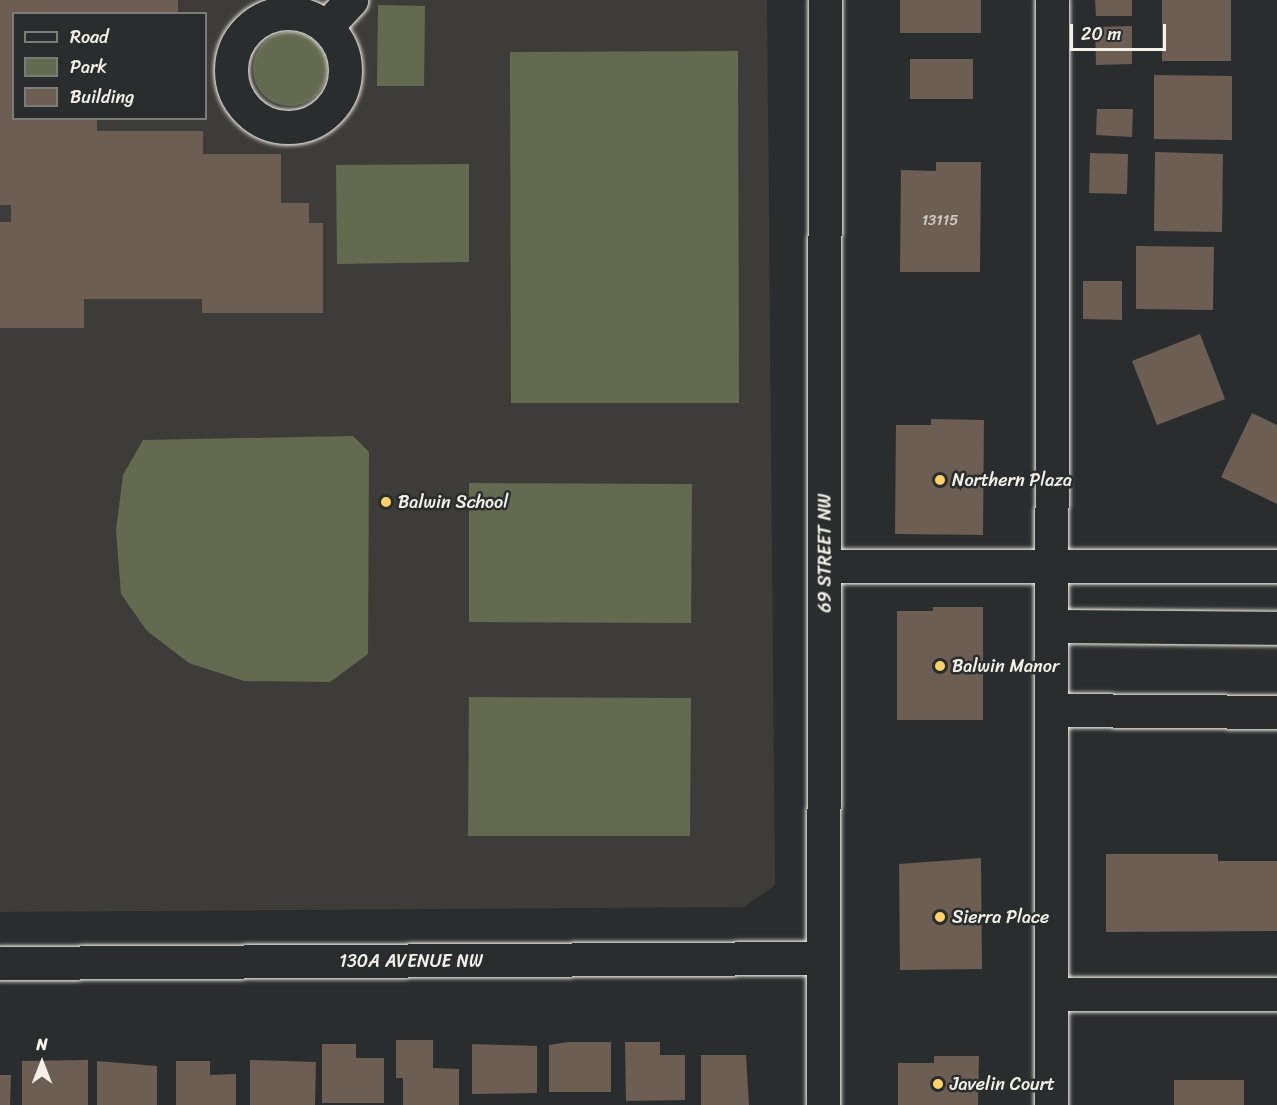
<!DOCTYPE html>
<html>
<head>
<meta charset="utf-8">
<style>
	body { margin:0 }
	#map { position:relative; width:1277px; height:1105px; overflow:hidden; background:#2a2d2e; font-family:Sriracha,sans-serif }
	div>[style] { position:absolute }
	[style*='--x'] { left:calc(var(--x)*1px); top:calc(var(--y)*1px); width:calc(var(--w)*1px); rotate:calc(var(--a)*1deg) }
	.built>* { inset:0; background:#3e3c39 }
	.green>* { inset:0; background:#646a50 }
	.round { border-radius:50% }
	.building>* { inset:0; background:#6c5e53 }
	.roads { filter:drop-shadow(0 0 2px #f4f1e8) drop-shadow(0 0 2px #f4f1e8) }
	.minor>* { height:33px; margin:-16.5px; padding:0 16.5px; transform-origin:16.5px; border-radius:16.5px; background:#2a2d2e }
	.minor>.ring { margin:-16.5px; padding:0; box-sizing:content-box; background:none; border:33px solid #2a2d2e; border-radius:50% }
	.dots>* { width:16px; height:16px; translate:-50% -50%; box-sizing:border-box; border:3px solid #2a2d2e; border-radius:50% }
	span { translate:-50% -50%; white-space:nowrap; text-align:center; line-height:1.15; -webkit-text-stroke:5px #2a2d2e; paint-order:stroke }
	.number-label { font-size:15px; color:#d2ccc3 }
	.number-label span { -webkit-text-stroke-width:0 }
	.poi-label { font-size:18px; color:#f4f1e8 }
	.left { translate:0 -50%; text-align:left }
	.street-label { font-size:18px; color:#f4f1e8 }
	.legend { position:absolute; left:12px; top:12px; width:195px; height:108px; box-sizing:border-box; background:#2a2d2e; border:2px solid #7b7b78; margin:0; padding:8px 10px; list-style:none; font-size:18px; color:#f4f1e8 }
	.legend li { display:flex; align-items:center; gap:12px; height:30px }
	.legend b { width:30px; border:2px solid #7b7b78 }
	.north { position:absolute; left:12px; top:1033px; width:60px; height:60px; -webkit-text-stroke:4px #2a2d2e; paint-order:stroke; rotate:0deg; font-size:16px; font-weight:700; line-height:24px; text-align:center; color:#f4f1e8 }
	.north::after { content:''; display:block; margin:auto; width:21px; height:27px; background:#f4f1e8; clip-path:polygon(50% 0,100% 100%,50% 72%,0 100%) }
	.scale { position:absolute; left:1070px; top:24px; width:96px; height:27px; box-sizing:border-box; border:3px solid #f4f1e8; border-top:0; padding-left:8px; font-size:18px; line-height:21px; white-space:nowrap; color:#f4f1e8; -webkit-text-stroke:4px #2a2d2e; paint-order:stroke }
</style>
</head>
<body>
<div id="map">
	<div class="built">
		<div style="clip-path:polygon(evenodd,0 0,767px 0,775px 885px,744px 907px,0 912px,0 0,14px 14px,206px 14px,206px 118px,14px 118px,14px 14px)"></div>
	</div>
	<div class="green">
		<div style="clip-path:polygon(378px 5px,425px 6px,424px 86px,377px 86px)"></div>
		<div class="round" style="left:253px;top:32px;width:74px;height:74px"></div>
		<div style="clip-path:polygon(738px 51px,739px 403px,511px 403px,510px 52px)"></div>
		<div style="clip-path:polygon(469px 164px,469px 262px,337px 264px,336px 165px)"></div>
		<div style="clip-path:polygon(353px 436px,369px 452px,368px 654px,330px 682px,244px 681px,189px 663px,147px 631px,121px 594px,116px 530px,123px 475px,143px 440px)"></div>
		<div style="clip-path:polygon(469px 483px,692px 484px,691px 623px,469px 622px)"></div>
		<div style="clip-path:polygon(469px 697px,691px 698px,690px 836px,468px 836px)"></div>
	</div>
	<div class="building">
		<div style="clip-path:polygon(0 0,178px 0,178px 14px,14px 14px,14px 118px,97px 118px,97px 131px,203px 131px,203px 154px,281px 154px,281px 203px,309px 203px,309px 223px,323px 223px,323px 313px,202px 313px,202px 299px,84px 299px,84px 328px,0 328px,0 222px,11px 222px,11px 205px,0 205px)"></div>
		<div style="clip-path:polygon(900px 0,981px 0,981px 33px,900px 33px)"></div>
		<div style="clip-path:polygon(1095px 0,1132px 0,1132px 16px,1096px 16px)"></div>
		<div style="clip-path:polygon(1162px 0,1231px 0,1231px 61px,1162px 61px)"></div>
		<div style="clip-path:polygon(1132px 26px,1132px 64px,1096px 65px,1095px 27px)"></div>
		<div style="clip-path:polygon(910px 59px,973px 59px,973px 99px,910px 99px)"></div>
		<div style="clip-path:polygon(1154px 75px,1232px 76px,1232px 140px,1154px 139px)"></div>
		<div style="clip-path:polygon(1097px 109px,1133px 109px,1132px 137px,1096px 135px)"></div>
		<div style="clip-path:polygon(1155px 152px,1223px 154px,1222px 232px,1154px 231px)"></div>
		<div style="clip-path:polygon(1090px 153px,1128px 154px,1127px 194px,1089px 193px)"></div>
		<div style="clip-path:polygon(936px 162px,981px 162px,980px 272px,900px 272px,901px 170px,936px 171px)"></div>
		<div style="clip-path:polygon(1136px 246px,1214px 247px,1213px 310px,1136px 309px)"></div>
		<div style="clip-path:polygon(1083px 281px,1122px 281px,1122px 320px,1083px 319px)"></div>
		<div style="clip-path:polygon(1200px 334px,1225px 399px,1157px 425px,1132px 361px)"></div>
		<div style="clip-path:polygon(1252px 413px,1277px 425px,1277px 504px,1221px 477px)"></div>
		<div style="clip-path:polygon(931px 419px,984px 420px,983px 535px,895px 534px,896px 425px,931px 425px)"></div>
		<div style="clip-path:polygon(933px 607px,983px 607px,983px 720px,897px 720px,897px 611px,933px 611px)"></div>
		<div style="clip-path:polygon(1106px 854px,1218px 854px,1218px 861px,1277px 861px,1277px 931px,1106px 932px)"></div>
		<div style="clip-path:polygon(981px 858px,982px 969px,900px 970px,899px 864px)"></div>
		<div style="clip-path:polygon(396px 1040px,433px 1040px,433px 1068px,459px 1069px,459px 1105px,403px 1105px,403px 1078px,396px 1078px)"></div>
		<div style="clip-path:polygon(568px 1042px,611px 1042px,611px 1092px,549px 1092px,549px 1045px)"></div>
		<div style="clip-path:polygon(625px 1042px,660px 1042px,660px 1055px,685px 1055px,685px 1100px,626px 1101px)"></div>
		<div style="clip-path:polygon(322px 1044px,356px 1044px,356px 1058px,384px 1058px,384px 1103px,322px 1103px)"></div>
		<div style="clip-path:polygon(472px 1044px,537px 1046px,537px 1093px,472px 1094px)"></div>
		<div style="clip-path:polygon(701px 1055px,746px 1055px,749px 1105px,701px 1105px)"></div>
		<div style="clip-path:polygon(934px 1056px,979px 1056px,978px 1105px,898px 1105px,898px 1063px,934px 1063px)"></div>
		<div style="clip-path:polygon(88px 1060px,88px 1105px,22px 1105px,22px 1061px)"></div>
		<div style="clip-path:polygon(250px 1060px,316px 1062px,315px 1105px,250px 1105px)"></div>
		<div style="clip-path:polygon(97px 1061px,157px 1066px,157px 1105px,97px 1105px)"></div>
		<div style="clip-path:polygon(176px 1061px,210px 1061px,210px 1075px,236px 1074px,236px 1105px,176px 1105px)"></div>
		<div style="clip-path:polygon(0 1075px,11px 1075px,10px 1105px,0 1105px)"></div>
		<div style="clip-path:polygon(1174px 1080px,1244px 1080px,1244px 1105px,1174px 1105px)"></div>
	</div>
	<div class="roads">
		<div class="minor">
			<div class="ring" style="left:231px;top:13px;width:81px;height:81px"></div>
			<div style="--x:326;--y:27;--w:37;--a:-47"></div>
			<div style="--x:826;--y:566;--w:451;--a:0"></div>
			<div style="--x:1052;--y:626;--w:225;--a:0.5"></div>
			<div style="--x:1054;--y:710;--w:223;--a:0.5"></div>
			<div style="--x:0;--y:963;--w:823;--a:-0.35"></div>
			<div style="--x:1051;--y:994;--w:226;--a:0"></div>
			<div style="--x:823;--y:1105;--w:1105;--a:-89.9"></div>
			<div style="--x:1051;--y:1105;--w:1105;--a:-89.95"></div>
		</div>
	</div>
	<div class="dots">
		<div style="left:940px;top:480px;background:#ffd166"></div>
		<div style="left:386px;top:502px;background:#ffd166"></div>
		<div style="left:940px;top:666px;background:#ffd166"></div>
		<div style="left:940px;top:917px;background:#ffd166"></div>
		<div style="left:938px;top:1084px;background:#ffd166"></div>
	</div>
	<div class="number-label">
		<span style="left:940px;top:221px">13115</span>
	</div>
	<div class="poi-label">
		<span class="left" style="left:952px;top:480px">Northern Plaza</span>
		<span class="left" style="left:398px;top:502px">Balwin School</span>
		<span class="left" style="left:952px;top:666px">Balwin Manor</span>
		<span class="left" style="left:952px;top:917px">Sierra Place</span>
		<span class="left" style="left:950px;top:1084px">Javelin Court</span>
	</div>
	<div class="street-label">
		<span style="left:825px;top:553px;rotate:-90deg">69 STREET NW</span>
		<span style="left:411px;top:961px">130A AVENUE NW</span>
	</div>
	<ul class="legend">
	<li><b style="height:8px;background:#2a2d2e"></b>Road</li>
	<li><b style="height:16px;background:#646a50"></b>Park</li>
	<li><b style="height:16px;background:#6c5e53"></b>Building</li>
	</ul>
	<div class="north">N</div>
	<div class="scale">20 m</div>
</div>
</body>
</html>
